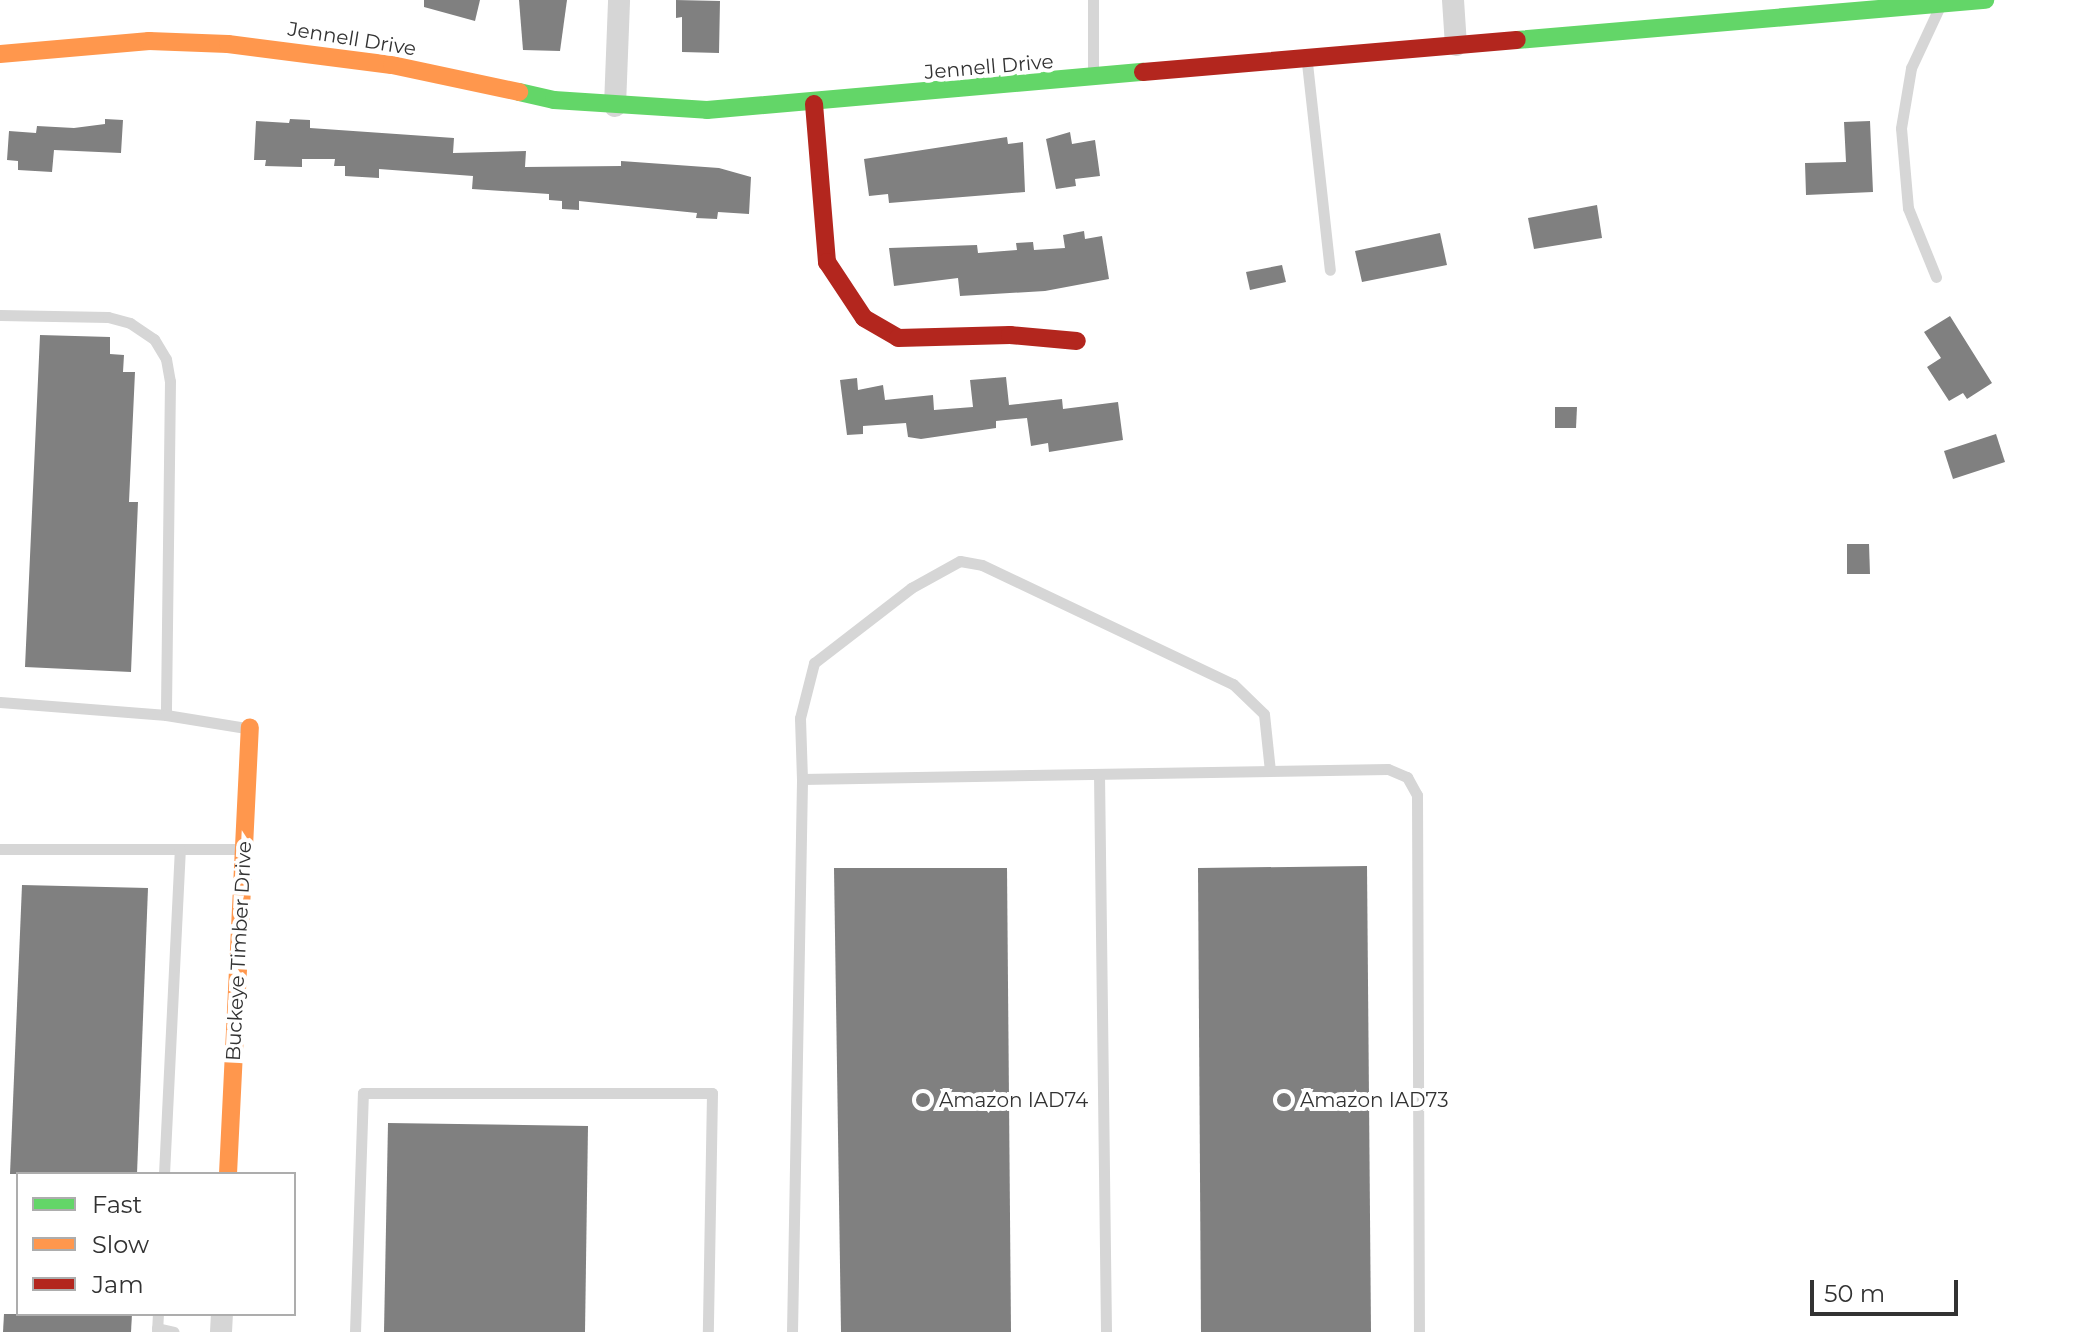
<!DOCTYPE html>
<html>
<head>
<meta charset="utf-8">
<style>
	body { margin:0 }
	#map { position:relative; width:2086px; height:1332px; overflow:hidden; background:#fff; font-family:Montserrat,sans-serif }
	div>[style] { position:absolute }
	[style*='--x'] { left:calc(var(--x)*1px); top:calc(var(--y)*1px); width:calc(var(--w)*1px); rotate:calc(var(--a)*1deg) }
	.building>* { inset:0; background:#808080 }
	.lane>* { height:11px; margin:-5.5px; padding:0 5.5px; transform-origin:5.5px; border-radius:5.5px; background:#d6d6d6 }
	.street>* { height:22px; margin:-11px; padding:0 11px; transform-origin:11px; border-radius:11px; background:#d6d6d6 }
	.fast>* { height:18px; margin:-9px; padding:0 9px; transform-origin:9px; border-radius:9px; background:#63d668 }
	.slow>* { height:18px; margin:-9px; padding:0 9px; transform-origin:9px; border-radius:9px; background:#ff974d }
	.jam>* { height:18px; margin:-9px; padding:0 9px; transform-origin:9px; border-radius:9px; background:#b3261e }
	.dots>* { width:22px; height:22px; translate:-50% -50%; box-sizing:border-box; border:4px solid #fff; border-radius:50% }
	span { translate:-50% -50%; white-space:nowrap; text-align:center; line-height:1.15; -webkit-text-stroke:8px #fff; paint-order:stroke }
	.street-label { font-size:20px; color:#323232 }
	.poi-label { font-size:20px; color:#323232 }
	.left { translate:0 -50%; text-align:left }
	.legend { position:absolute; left:16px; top:1172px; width:280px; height:144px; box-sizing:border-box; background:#fff; border:2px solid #adadad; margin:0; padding:10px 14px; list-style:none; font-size:24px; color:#323232 }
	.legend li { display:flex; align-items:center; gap:16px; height:40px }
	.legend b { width:40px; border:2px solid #adadad }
	.scale { position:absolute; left:1810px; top:1280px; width:148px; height:36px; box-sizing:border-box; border:4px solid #323232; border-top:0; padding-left:10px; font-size:24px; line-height:28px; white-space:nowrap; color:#323232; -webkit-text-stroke:6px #fff; paint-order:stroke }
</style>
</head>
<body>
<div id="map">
	<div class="building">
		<div style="clip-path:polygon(424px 0,480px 0,475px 21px,424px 7px)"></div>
		<div style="clip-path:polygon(519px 0,567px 0,560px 51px,523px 50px)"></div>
		<div style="clip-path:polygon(676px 0,720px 1px,719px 53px,682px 52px,682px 17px,676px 18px)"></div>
		<div style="clip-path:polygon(105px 119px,123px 120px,121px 153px,54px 150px,52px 172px,18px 170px,18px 161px,7px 160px,9px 131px,36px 133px,37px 126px,74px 128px,105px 124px)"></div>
		<div style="clip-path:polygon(290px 119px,310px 120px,310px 128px,454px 138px,453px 153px,526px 151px,525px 167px,621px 166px,621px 161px,719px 168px,751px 177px,749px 214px,718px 212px,717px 219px,696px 218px,697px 213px,579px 201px,579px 210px,562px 209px,562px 201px,549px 200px,549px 194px,472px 189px,473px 176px,379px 169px,379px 178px,345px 176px,345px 166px,334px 166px,335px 159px,302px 159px,302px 167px,265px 166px,266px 160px,254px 160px,256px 121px,289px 123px)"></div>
		<div style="clip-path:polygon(1870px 121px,1873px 192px,1806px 195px,1805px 163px,1846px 162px,1844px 122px)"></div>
		<div style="clip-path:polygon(1070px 132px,1072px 144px,1095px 140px,1100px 176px,1075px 179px,1076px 186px,1056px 189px,1046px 139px)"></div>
		<div style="clip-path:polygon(1007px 137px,1008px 144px,1023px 142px,1025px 192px,889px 203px,888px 194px,869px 196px,864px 159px)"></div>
		<div style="clip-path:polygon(1597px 205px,1602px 238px,1534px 249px,1528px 218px)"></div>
		<div style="clip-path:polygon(1084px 231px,1085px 239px,1102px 236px,1109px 279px,1045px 291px,960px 296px,958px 278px,894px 286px,889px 248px,977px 245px,978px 253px,1017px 250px,1016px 243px,1033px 242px,1034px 250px,1065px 248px,1063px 235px)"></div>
		<div style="clip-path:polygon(1440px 233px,1447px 265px,1362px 282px,1355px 251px)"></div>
		<div style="clip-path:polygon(1282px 265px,1286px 282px,1250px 290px,1246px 272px)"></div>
		<div style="clip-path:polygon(1950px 316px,1992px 383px,1967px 399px,1963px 393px,1949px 401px,1927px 367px,1941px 358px,1924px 332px)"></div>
		<div style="clip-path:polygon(40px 335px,110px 337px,110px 354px,124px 355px,123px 372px,135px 372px,129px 502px,138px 502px,131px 672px,25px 667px)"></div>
		<div style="clip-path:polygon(1006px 377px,1009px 405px,1062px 399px,1063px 409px,1118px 402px,1123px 440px,1049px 452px,1048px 443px,1031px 446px,1027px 418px,996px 421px,996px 428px,921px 439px,908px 437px,906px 423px,863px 426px,863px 434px,847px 435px,840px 380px,857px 378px,858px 390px,883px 385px,885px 400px,933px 395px,934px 410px,973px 407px,970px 380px)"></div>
		<div style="clip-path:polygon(1555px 407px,1577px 407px,1576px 428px,1555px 428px)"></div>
		<div style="clip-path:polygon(1996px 434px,2005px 462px,1953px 479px,1944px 451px)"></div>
		<div style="clip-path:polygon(1847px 544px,1869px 544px,1870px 574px,1847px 574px)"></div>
		<div style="clip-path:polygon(1367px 866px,1371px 1332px,1201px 1332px,1198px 868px)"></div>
		<div style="clip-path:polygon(834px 868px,1007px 868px,1011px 1332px,841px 1332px)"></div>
		<div style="clip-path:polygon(22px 885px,148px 888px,137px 1174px,10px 1174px)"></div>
		<div style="clip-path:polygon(388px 1123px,588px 1126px,585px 1332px,384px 1332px)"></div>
		<div style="clip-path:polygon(4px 1314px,132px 1314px,131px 1332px,3px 1332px)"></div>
	</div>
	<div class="lane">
		<div style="--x:1307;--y:63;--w:208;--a:83.7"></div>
		<div style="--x:1093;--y:76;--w:76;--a:-90"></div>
		<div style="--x:1936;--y:277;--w:74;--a:-112.1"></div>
		<div style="--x:1908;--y:208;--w:80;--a:-95"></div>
		<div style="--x:1901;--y:128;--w:61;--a:-80.5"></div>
		<div style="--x:1911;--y:68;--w:66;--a:-65"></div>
		<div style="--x:0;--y:315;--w:108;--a:1.1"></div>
		<div style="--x:108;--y:317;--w:23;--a:15"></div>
		<div style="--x:130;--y:323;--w:29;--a:34"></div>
		<div style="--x:154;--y:339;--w:23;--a:59"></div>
		<div style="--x:166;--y:359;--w:22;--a:80"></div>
		<div style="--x:170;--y:381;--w:334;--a:90.7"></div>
		<div style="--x:0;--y:702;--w:167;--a:4.5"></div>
		<div style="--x:166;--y:715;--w:81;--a:9.2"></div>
		<div style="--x:1099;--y:774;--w:558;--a:89.28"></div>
		<div style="--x:802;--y:779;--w:61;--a:-91.9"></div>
		<div style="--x:800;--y:718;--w:57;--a:-75.7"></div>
		<div style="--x:814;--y:663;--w:123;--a:-37.7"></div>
		<div style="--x:911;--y:588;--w:56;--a:-28.9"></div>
		<div style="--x:960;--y:561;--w:22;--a:10"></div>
		<div style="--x:982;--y:565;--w:278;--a:25.4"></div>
		<div style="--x:1233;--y:684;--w:43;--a:44.1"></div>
		<div style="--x:1264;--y:714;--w:57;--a:84"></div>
		<div style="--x:0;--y:849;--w:243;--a:0"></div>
		<div style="--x:164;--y:1174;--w:325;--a:-87.2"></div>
		<div style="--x:157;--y:1328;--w:17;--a:13"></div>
		<div style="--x:157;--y:1332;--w:18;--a:-87"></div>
		<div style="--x:355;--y:1332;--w:239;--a:-88.1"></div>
		<div style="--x:363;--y:1093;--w:349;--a:0"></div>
		<div style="--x:712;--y:1093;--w:239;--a:91"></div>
		<div style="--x:792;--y:1332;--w:553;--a:-88.96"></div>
		<div style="--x:802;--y:779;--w:586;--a:-0.98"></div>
		<div style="--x:1388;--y:769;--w:21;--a:23"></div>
		<div style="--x:1407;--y:777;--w:21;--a:61"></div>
		<div style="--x:1417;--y:795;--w:537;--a:89.79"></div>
	</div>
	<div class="street">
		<div style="--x:1453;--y:0;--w:45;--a:86.2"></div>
		<div style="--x:615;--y:106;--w:106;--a:-87.8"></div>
		<div style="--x:221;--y:1332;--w:18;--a:-87"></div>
	</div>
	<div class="fast">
		<div style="--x:1517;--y:40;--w:470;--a:-4.9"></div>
		<div style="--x:519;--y:92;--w:36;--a:13"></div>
		<div style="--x:554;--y:100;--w:153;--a:3.7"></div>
		<div style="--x:707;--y:110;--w:438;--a:-5"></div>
	</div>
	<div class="slow">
		<div style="--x:0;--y:54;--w:150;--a:-5"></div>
		<div style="--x:149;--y:41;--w:79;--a:2.2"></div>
		<div style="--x:228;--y:44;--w:165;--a:7.3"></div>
		<div style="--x:392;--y:65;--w:130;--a:12"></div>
		<div style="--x:228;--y:1174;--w:447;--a:-87.2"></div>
	</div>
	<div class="jam">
		<div style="--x:1143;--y:72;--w:375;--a:-4.9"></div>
		<div style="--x:814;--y:104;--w:159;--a:85.3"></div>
		<div style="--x:827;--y:262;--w:67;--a:56.5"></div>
		<div style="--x:864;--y:318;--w:39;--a:30"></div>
		<div style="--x:898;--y:338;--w:112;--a:-1.5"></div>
		<div style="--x:1010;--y:335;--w:67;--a:5.1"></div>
	</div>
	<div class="dots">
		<div style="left:923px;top:1100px;background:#7a7a7a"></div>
		<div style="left:1284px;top:1100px;background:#7a7a7a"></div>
	</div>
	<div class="street-label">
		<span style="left:352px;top:39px;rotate:9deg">Jennell Drive</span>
		<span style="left:989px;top:67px;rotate:-5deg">Jennell Drive</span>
		<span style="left:239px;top:951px;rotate:-87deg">Buckeye Timber Drive</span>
	</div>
	<div class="poi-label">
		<span class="left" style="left:939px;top:1100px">Amazon IAD74</span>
		<span class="left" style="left:1300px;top:1100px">Amazon IAD73</span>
	</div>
	<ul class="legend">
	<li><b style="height:10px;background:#63d668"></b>Fast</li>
	<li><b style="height:10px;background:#ff974d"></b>Slow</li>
	<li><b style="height:10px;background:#b3261e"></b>Jam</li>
	</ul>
	<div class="scale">50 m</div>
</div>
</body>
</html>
